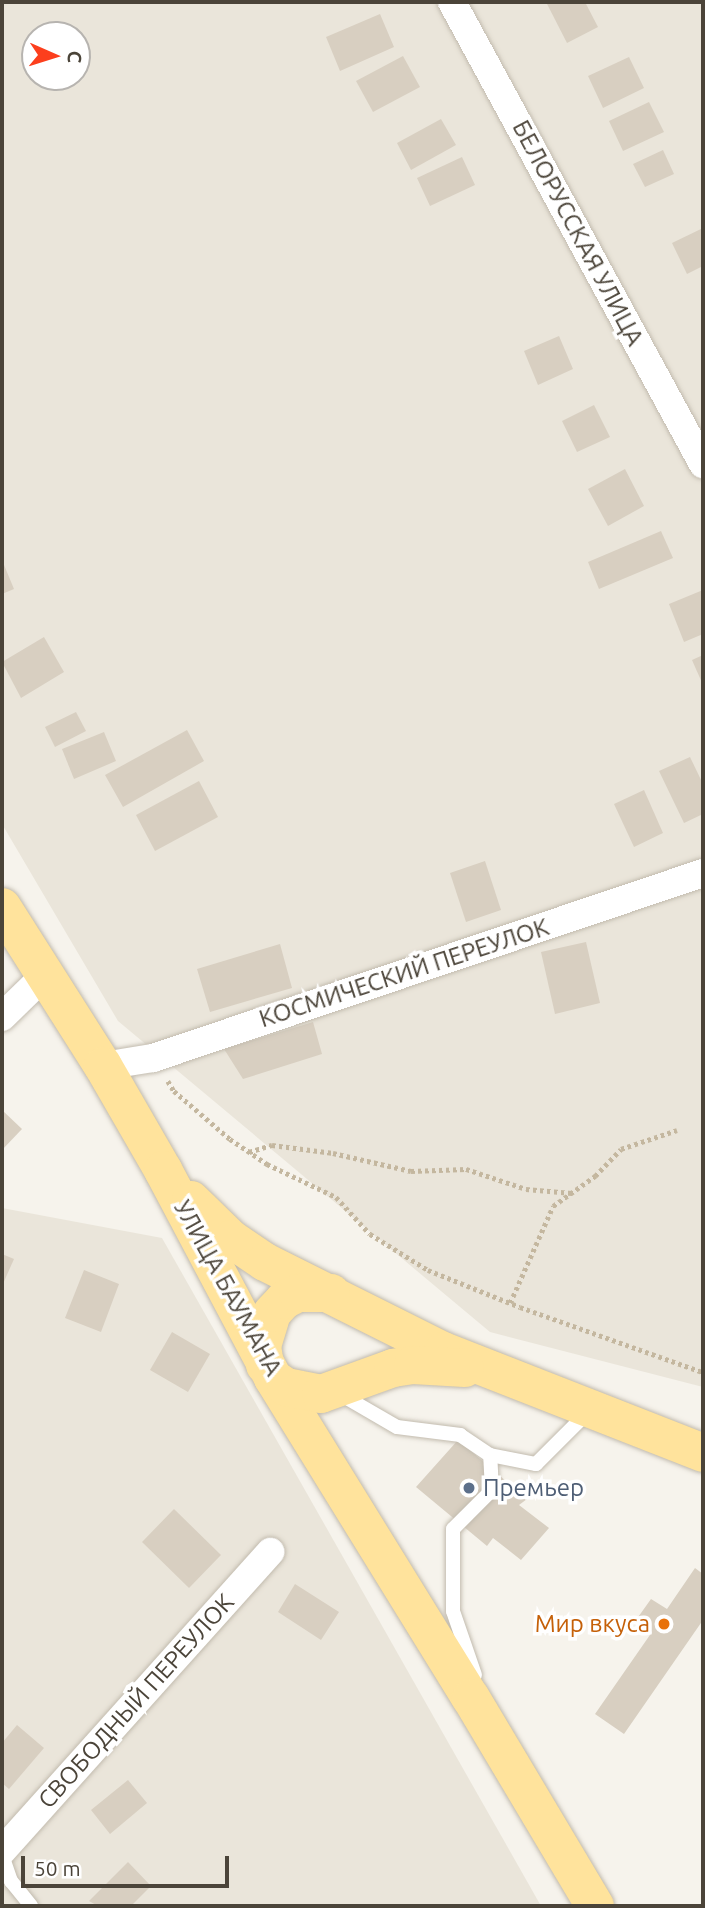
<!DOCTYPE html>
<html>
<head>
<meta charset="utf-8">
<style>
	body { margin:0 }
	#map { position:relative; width:705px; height:1908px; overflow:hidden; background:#f6f3ec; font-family:Ubuntu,sans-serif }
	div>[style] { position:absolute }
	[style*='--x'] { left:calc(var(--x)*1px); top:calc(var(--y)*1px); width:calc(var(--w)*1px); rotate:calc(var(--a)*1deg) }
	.residential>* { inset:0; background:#eae5da }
	.building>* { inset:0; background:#d8cfc1 }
	.path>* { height:4.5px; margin-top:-2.25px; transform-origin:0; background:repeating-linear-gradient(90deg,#c4b79f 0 3.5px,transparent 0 7px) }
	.roads { filter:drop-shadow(0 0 2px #c2bbae) drop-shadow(0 0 2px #c2bbae) }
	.service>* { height:14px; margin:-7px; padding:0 7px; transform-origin:7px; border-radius:7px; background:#fff }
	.minor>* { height:28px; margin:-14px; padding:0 14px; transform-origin:14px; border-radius:14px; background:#fff }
	.primary>* { height:38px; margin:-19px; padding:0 19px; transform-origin:19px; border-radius:19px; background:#ffe39c }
	.dots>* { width:19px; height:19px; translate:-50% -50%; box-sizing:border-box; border:4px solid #fff; border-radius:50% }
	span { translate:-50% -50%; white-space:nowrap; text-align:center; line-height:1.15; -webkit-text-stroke:7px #fff; paint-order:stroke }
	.street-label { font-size:24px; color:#4b4439 }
	.service-label { font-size:24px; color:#4e5e75 }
	.left { translate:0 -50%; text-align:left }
	.food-label { font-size:24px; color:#c56008 }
	.right { translate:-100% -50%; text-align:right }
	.frame { position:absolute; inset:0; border:4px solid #4b4439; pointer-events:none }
	.north { position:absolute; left:21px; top:21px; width:70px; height:70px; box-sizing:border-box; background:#fff; border:2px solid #b7b4b0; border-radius:50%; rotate:93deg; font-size:19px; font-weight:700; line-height:28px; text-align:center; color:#4b4439 }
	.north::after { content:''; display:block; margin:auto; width:24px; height:32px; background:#fc3f1d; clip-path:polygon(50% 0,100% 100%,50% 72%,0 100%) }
	.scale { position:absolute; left:21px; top:1856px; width:208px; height:32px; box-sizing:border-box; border:4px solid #4b4439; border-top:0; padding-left:9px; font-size:21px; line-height:24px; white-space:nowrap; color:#4b4439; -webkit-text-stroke:5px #fff; paint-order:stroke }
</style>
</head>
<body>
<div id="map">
	<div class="residential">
		<div style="clip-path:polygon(evenodd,2px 2px,703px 2px,703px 1387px,490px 1332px,118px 1021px,2px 824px,2px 2px,35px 35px,77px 35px,77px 77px,35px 77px,35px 35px)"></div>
		<div style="clip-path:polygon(2px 1208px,162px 1238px,541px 1906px,2px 1906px)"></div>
	</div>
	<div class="building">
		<div style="clip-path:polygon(546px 2px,585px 2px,598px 27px,567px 43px)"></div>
		<div style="clip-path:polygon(380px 14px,394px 47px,340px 71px,326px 37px)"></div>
		<div style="clip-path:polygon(403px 56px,420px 87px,373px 112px,356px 81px)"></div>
		<div style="clip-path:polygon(629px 57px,644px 88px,603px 108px,588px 76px)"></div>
		<div style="clip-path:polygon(649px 102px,664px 132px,623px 151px,609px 121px)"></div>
		<div style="clip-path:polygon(441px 119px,456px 145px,411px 170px,397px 143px)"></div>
		<div style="clip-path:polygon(663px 150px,674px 174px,645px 187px,633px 164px)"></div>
		<div style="clip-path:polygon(462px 157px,475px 185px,430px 206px,417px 178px)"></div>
		<div style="clip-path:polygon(703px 228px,703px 266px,687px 274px,672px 243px)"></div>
		<div style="clip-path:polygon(559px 336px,573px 369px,538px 385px,524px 351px)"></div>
		<div style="clip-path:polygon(594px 405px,610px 437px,577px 452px,562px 421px)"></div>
		<div style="clip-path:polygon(625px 469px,644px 506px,608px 526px,588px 489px)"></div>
		<div style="clip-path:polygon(661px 531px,673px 558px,599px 589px,588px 562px)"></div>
		<div style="clip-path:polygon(2px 560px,14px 589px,2px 594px)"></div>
		<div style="clip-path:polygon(703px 590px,703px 634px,684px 642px,669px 604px)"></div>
		<div style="clip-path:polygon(44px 637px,64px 672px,21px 698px,2px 662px)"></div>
		<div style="clip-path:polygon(703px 655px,703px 685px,692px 660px)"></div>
		<div style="clip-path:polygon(76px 712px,86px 731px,55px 747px,45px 727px)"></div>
		<div style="clip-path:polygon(187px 730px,204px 761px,123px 807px,105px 775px)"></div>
		<div style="clip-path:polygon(104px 732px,116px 761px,74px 779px,62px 749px)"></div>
		<div style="clip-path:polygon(690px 757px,703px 784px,703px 814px,684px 823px,659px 771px)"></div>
		<div style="clip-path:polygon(199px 781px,218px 817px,155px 851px,136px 815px)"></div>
		<div style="clip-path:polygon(644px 790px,663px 833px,634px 847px,614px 804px)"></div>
		<div style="clip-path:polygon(485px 861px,501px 910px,466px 922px,450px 873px)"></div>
		<div style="clip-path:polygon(586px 942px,600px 1003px,555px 1014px,541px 952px)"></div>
		<div style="clip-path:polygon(280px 944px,292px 988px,210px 1012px,197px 969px)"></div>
		<div style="clip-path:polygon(313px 1022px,322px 1054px,243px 1079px,224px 1049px)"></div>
		<div style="clip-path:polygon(2px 1110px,22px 1129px,2px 1150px)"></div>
		<div style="clip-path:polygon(2px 1254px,14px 1259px,2px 1286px)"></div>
		<div style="clip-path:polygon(84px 1270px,119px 1284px,101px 1332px,65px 1318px)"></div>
		<div style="clip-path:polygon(172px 1332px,210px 1354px,188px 1392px,150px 1370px)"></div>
		<div style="clip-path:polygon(458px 1440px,527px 1499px,519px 1505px,549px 1528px,521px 1560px,493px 1538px,487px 1546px,416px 1487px)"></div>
		<div style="clip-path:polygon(174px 1509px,221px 1555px,189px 1588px,142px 1542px)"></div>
		<div style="clip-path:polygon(695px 1568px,703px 1574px,703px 1620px,624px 1734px,595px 1714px,652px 1632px,636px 1620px,651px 1599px,667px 1609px)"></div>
		<div style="clip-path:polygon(295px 1584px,339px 1612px,321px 1640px,278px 1612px)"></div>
		<div style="clip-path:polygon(17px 1725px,44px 1748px,9px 1789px,2px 1783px,2px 1743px)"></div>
		<div style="clip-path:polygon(128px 1780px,147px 1803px,110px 1834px,91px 1810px)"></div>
		<div style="clip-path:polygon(128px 1862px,151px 1886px,131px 1906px,98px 1906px,89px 1901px)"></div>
	</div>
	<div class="path">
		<div style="--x:168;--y:1081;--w:12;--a:59"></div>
		<div style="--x:174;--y:1091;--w:74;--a:40.6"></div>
		<div style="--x:230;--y:1139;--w:45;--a:34"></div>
		<div style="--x:267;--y:1164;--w:76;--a:25.6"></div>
		<div style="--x:336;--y:1197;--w:50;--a:47.4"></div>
		<div style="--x:370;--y:1234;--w:68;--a:31.8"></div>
		<div style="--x:428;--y:1270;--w:99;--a:21.9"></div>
		<div style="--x:520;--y:1307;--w:194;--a:19.6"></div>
		<div style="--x:249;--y:1152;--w:24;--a:-17"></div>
		<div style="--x:272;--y:1145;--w:62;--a:7.5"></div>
		<div style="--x:333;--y:1153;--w:80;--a:13"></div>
		<div style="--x:411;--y:1171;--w:55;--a:-2.1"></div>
		<div style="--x:466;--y:1169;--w:63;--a:18.4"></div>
		<div style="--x:526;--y:1189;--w:46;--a:5"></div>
		<div style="--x:510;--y:1303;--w:106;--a:-66.1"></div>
		<div style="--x:553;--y:1206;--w:52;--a:-35.5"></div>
		<div style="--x:595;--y:1176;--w:37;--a:-46"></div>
		<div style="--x:621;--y:1149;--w:59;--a:-18.7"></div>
	</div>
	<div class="roads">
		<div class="service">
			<div style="--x:340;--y:1394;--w:66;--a:30.1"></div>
			<div style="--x:397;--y:1427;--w:64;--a:7.2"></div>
			<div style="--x:460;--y:1435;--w:36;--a:34"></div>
			<div style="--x:490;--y:1455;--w:47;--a:11.1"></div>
			<div style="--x:536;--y:1464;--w:75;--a:-45"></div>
			<div style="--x:475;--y:1675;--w:68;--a:-109"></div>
			<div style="--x:453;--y:1611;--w:82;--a:-90"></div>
			<div style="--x:453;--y:1529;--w:55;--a:-45"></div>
			<div style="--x:492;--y:1490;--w:35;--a:-93"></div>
			<div style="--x:2;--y:1855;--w:28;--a:71"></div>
			<div style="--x:11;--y:1881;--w:32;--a:51"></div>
		</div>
		<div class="minor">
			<div style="--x:452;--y:2;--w:526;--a:61.49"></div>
			<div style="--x:2;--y:1017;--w:59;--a:-44.3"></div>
			<div style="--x:103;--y:1066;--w:51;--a:-9.1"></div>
			<div style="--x:153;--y:1058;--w:580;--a:-18.59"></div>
			<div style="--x:2;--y:1851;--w:402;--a:-48.1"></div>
		</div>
		<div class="primary">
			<div style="--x:2;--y:907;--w:188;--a:57.6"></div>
			<div style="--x:103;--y:1066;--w:120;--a:60"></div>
			<div style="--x:163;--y:1170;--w:235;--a:62.1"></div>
			<div style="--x:273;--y:1378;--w:376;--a:58.3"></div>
			<div style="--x:471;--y:1698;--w:242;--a:59.2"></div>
			<div style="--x:191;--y:1200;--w:56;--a:44.3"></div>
			<div style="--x:231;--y:1239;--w:41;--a:34.1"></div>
			<div style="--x:265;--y:1262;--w:199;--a:26.6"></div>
			<div style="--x:443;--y:1351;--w:279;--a:21.4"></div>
			<div style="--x:265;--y:1365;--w:19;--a:-99"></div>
			<div style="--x:262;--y:1346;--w:34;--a:-73"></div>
			<div style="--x:272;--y:1313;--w:18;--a:-47"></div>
			<div style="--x:284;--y:1300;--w:16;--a:-27"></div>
			<div style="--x:298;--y:1293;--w:33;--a:0"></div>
			<div style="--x:273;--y:1378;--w:16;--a:35"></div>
			<div style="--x:286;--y:1387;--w:36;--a:11"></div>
			<div style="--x:321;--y:1394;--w:77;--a:-19.9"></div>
			<div style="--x:393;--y:1368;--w:20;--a:-9"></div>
			<div style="--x:413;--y:1365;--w:52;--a:3.3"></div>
		</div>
	</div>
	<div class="dots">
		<div style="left:469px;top:1488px;background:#5c6f8a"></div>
		<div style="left:664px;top:1624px;background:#e8710a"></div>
	</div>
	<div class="street-label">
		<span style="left:578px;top:233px;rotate:62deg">БЕЛОРУССКАЯ УЛИЦА</span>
		<span style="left:404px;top:973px;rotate:-18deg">КОСМИЧЕСКИЙ ПЕРЕУЛОК</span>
		<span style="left:228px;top:1288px;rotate:61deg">УЛИЦА БАУМАНА</span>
		<span style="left:136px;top:1701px;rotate:-48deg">СВОБОДНЫЙ ПЕРЕУЛОК</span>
	</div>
	<div class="service-label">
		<span class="left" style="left:483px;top:1488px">Премьер</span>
	</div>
	<div class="food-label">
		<span class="right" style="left:650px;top:1624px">Мир вкуса</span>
	</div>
	<div class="frame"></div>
	<div class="north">С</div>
	<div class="scale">50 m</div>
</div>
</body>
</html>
